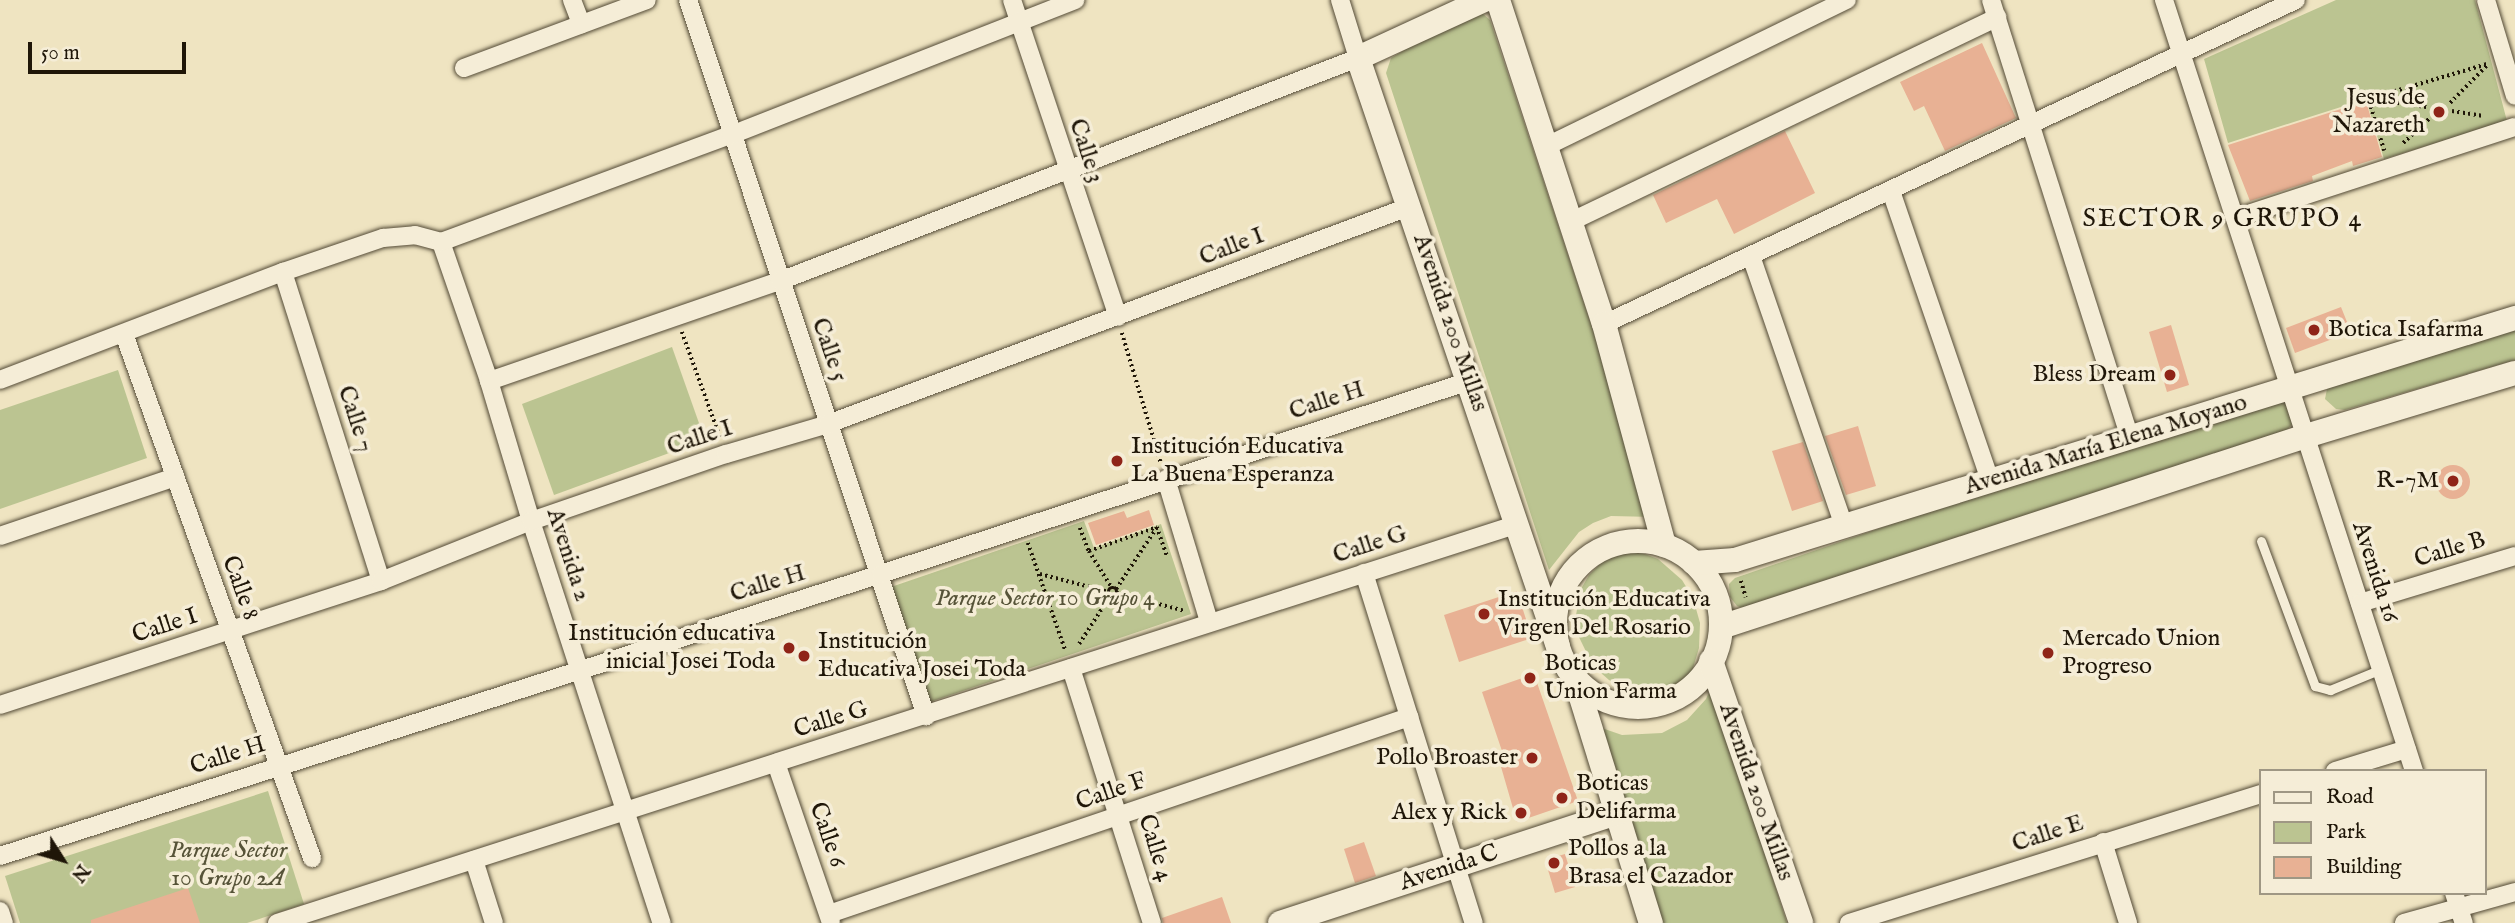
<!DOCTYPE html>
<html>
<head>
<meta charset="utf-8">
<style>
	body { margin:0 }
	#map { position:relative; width:2515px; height:923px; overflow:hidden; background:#efe4c1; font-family:"IM FELL English",serif }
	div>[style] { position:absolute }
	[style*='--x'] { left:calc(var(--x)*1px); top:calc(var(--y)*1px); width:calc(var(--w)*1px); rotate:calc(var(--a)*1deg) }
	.green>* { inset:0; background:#bbc491 }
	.building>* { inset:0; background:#e8b194 }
	.round { border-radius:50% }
	.path>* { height:3.5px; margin-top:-1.75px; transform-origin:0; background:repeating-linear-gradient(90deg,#1f1608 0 2px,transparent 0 5.5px) }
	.path>.ring { margin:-1.75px; padding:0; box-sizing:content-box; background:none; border:3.5px solid #1f1608; border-radius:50% }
	.roads { filter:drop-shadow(0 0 2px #534a36) drop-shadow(0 0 2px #534a36) }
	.lane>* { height:9px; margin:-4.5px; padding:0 4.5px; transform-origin:4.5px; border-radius:4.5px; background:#f5edd7 }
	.street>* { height:18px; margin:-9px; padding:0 9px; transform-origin:9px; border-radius:9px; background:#f5edd7 }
	.secondary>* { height:24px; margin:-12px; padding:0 12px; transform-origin:12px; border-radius:12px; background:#f5edd7 }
	.secondary>.ring { margin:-12px; padding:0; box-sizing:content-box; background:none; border:24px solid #f5edd7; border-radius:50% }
	.dots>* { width:19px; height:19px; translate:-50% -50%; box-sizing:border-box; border:4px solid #f5edd7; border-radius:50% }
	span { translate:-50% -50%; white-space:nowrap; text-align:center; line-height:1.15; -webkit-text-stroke:7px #f5edd7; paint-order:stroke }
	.poi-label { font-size:24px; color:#1f1608 }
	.right { translate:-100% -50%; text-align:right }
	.left { translate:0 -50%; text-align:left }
	.street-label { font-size:24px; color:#1f1608 }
	.park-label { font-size:24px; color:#565338; font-style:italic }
	.neighbourhood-label { font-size:26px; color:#1f1608; letter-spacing:2px }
	.legend { position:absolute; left:2259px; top:769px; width:228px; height:126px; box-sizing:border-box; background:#f5edd7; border:2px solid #9f9784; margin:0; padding:9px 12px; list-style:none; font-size:21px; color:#1f1608 }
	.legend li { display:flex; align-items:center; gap:14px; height:35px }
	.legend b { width:35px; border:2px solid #9f9784 }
	.north { position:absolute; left:28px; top:825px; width:70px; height:70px; -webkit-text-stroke:5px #f5edd7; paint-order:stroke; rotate:127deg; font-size:19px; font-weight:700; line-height:28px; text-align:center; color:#1f1608 }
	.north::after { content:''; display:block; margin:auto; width:24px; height:32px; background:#1f1608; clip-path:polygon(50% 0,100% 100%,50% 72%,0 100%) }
	.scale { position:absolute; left:28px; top:42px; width:158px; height:32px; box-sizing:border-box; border:4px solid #1f1608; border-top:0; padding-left:9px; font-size:21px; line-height:24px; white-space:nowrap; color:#1f1608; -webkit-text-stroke:5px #f5edd7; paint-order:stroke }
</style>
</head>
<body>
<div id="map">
	<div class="green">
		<div style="clip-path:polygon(2336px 0,2475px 0,2507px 121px,2384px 159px,2366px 99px,2228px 143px,2204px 59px)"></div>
		<div style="clip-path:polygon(1468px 12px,1481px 12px,1490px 20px,1655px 517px,1611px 516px,1593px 523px,1579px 532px,1549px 570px,1386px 73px,1391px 58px)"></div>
		<div style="clip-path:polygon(2515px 327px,2515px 360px,2345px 410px,2336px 409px,2325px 399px,2328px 384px)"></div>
		<div style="clip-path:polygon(672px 347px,705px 440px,554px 495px,522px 404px)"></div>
		<div style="clip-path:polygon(118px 370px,147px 458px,0 509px,0 410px)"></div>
		<div style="clip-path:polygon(2286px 399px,2292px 424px,2287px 430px,1745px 609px,1737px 606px,1730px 597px,1729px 584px,1735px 578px,1924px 513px)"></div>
		<div style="clip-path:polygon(1084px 521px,1094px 548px,1161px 524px,1191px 614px,930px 702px,891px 587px)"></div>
		<div style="clip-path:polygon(1634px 550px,1658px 559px,1682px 580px,1693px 598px,1700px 623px,1699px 648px,1693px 668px,1687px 680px,1673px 691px,1660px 695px,1643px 697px,1609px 680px,1593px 666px,1578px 635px,1576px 615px,1581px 589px,1589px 575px,1609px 555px)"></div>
		<div style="clip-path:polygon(1711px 688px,1787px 923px,1660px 923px,1596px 726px,1622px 735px,1662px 733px,1687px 720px,1706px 699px)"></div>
		<div style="clip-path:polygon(268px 791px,304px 904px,247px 923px,20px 923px,5px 876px)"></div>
	</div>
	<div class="building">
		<div style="clip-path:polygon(1982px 43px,2016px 118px,1945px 151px,1924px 106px,1914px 111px,1900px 82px)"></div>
		<div style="clip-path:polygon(2366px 101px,2382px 157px,2353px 166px,2352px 161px,2312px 176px,2313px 181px,2250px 201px,2228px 145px)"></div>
		<div style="clip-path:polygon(1785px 131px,1815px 193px,1734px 234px,1717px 199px,1666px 223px,1653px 195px)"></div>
		<div style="clip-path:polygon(2341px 307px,2351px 332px,2295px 353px,2286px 328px)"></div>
		<div style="clip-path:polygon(2171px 325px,2189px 385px,2167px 392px,2149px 332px)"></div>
		<div style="clip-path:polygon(1858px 426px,1876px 486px,1846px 495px,1825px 436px)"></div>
		<div style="clip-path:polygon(1803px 442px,1823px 501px,1792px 511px,1772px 451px)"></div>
		<div class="round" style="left:2436px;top:465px;width:34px;height:34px"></div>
		<div style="clip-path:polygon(1149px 510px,1154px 525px,1096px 545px,1088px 523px,1124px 511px,1127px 518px)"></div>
		<div style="clip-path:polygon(1517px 591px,1532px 638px,1459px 662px,1444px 615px)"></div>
		<div style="clip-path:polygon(1534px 674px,1578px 801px,1517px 822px,1497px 753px,1502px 751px,1482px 692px)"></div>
		<div style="clip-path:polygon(1364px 842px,1376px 876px,1355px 883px,1344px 849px)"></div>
		<div style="clip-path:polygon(1565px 854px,1575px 887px,1555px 893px,1545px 860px)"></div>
		<div style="clip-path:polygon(188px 888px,200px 923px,91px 923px,91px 920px)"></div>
		<div style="clip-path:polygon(1222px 897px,1231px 923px,1163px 923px,1162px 918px)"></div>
	</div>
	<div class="path">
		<div style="--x:2370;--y:99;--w:57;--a:8.1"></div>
		<div style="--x:2450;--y:103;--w:54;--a:-45.7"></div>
		<div style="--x:2452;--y:111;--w:32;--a:9"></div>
		<div style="--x:2403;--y:143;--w:37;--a:-43"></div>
		<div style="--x:2384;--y:151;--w:54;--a:-107.1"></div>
		<div style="--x:2368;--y:99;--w:124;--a:-16.4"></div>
		<div style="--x:682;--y:332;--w:112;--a:70.1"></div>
		<div style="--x:1122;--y:333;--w:136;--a:73.3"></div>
		<div style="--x:1080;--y:528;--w:25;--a:69"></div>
		<div style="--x:1089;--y:551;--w:44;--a:58.1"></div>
		<div style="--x:1028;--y:543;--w:115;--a:70.8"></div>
		<div style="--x:1089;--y:551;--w:72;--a:-19.4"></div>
		<div style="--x:1157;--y:527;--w:31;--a:71"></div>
		<div style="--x:1040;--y:574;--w:71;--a:14.6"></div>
		<div style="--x:1741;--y:581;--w:17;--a:73"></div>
		<div class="ring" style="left:1109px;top:588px;width:4.5px;height:4.5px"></div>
		<div style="--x:1116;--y:589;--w:74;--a:-56.5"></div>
		<div style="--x:1117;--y:593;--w:70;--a:14.8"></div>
		<div style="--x:1079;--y:644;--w:57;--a:-57.1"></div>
	</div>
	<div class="roads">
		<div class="lane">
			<div style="--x:2261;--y:541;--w:155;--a:69.6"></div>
			<div style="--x:2315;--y:686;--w:16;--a:15"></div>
			<div style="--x:2330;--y:690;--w:55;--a:-22.4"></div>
		</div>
		<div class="street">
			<div style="--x:572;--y:0;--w:26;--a:69"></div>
			<div style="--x:688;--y:0;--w:755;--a:71.61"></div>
			<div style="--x:1012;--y:0;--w:334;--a:71.5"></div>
			<div style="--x:1991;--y:0;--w:457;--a:72.4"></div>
			<div style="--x:2164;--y:0;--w:811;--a:72.03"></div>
			<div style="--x:2486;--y:0;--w:100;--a:73.2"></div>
			<div style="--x:464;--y:68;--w:195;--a:-20.4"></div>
			<div style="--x:1545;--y:147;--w:336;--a:-26"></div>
			<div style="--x:1891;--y:191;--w:305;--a:71.1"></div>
			<div style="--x:2236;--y:218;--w:293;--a:-18.1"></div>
			<div style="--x:1570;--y:222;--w:474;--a:-25.6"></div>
			<div style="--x:441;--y:242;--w:147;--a:70.9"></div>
			<div style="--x:489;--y:381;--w:146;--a:73.3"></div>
			<div style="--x:531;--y:521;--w:423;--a:72"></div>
			<div style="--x:1751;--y:256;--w:286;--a:71"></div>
			<div style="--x:283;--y:272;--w:324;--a:72.4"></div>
			<div style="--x:1604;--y:324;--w:764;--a:-25.09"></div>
			<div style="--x:124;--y:334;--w:557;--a:70.26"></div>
			<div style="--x:0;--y:380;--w:303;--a:-20.9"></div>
			<div style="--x:283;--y:272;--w:106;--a:-18.8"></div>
			<div style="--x:383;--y:238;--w:32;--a:-5"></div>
			<div style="--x:415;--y:235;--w:27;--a:15"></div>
			<div style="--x:441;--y:242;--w:309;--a:-20.3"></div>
			<div style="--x:731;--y:135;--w:370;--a:-21.4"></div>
			<div style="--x:489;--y:381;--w:308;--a:-19"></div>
			<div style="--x:780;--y:281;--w:620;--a:-21.1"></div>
			<div style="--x:1358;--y:58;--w:61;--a:-107.2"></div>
			<div style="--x:1166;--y:479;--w:148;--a:73.2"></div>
			<div style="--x:0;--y:536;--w:185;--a:-18.6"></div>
			<div style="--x:1364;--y:573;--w:367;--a:72.6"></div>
			<div style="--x:2360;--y:603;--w:162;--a:-16.9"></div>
			<div style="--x:1071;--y:668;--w:268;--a:72.4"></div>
			<div style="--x:0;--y:705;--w:401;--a:-18"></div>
			<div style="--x:381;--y:581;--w:162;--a:-21.8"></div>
			<div style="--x:531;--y:521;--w:206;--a:-19"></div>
			<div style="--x:726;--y:454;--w:106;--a:-16.4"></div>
			<div style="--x:828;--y:424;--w:622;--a:-20.5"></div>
			<div style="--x:776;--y:763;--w:169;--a:71"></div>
			<div style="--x:2335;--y:771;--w:75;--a:-17"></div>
			<div style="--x:2103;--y:842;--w:85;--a:72.8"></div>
			<div style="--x:0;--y:856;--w:925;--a:-17.75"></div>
			<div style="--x:881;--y:574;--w:619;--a:-18.17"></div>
			<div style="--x:474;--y:860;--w:66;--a:72.4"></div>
			<div style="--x:2454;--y:893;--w:32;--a:72"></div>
			<div style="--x:0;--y:911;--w:13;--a:72"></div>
			<div style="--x:829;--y:914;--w:613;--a:-18.76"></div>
			<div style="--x:277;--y:923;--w:1304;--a:-17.82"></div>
			<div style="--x:1849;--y:923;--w:432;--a:-17.4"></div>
			<div style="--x:2404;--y:923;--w:115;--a:-15.6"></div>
		</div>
		<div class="secondary">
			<div style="--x:1484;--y:0;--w:139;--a:155.3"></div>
			<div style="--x:1358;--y:58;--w:622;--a:71.24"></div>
			<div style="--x:1498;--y:0;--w:341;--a:71.9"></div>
			<div style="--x:1604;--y:324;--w:229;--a:74.8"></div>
			<div class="ring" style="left:1555px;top:541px;width:142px;height:142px"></div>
			<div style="--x:1694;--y:563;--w:41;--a:-4.2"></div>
			<div style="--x:1735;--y:560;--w:817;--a:-17.24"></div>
			<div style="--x:1721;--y:627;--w:615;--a:-18.08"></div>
			<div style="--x:2306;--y:436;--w:218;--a:-16.8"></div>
			<div style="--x:1711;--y:661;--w:277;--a:71"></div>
			<div style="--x:1575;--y:678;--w:257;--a:72.8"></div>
			<div style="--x:1280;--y:923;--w:354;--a:-18.1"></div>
		</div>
	</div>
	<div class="dots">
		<div style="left:2439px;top:112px;background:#8f2418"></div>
		<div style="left:2314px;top:330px;background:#8f2418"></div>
		<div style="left:2170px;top:375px;background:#8f2418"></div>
		<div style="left:1117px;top:461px;background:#8f2418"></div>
		<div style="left:2453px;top:481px;background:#8f2418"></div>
		<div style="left:1484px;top:614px;background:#8f2418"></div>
		<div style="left:789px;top:648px;background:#8f2418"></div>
		<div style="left:2048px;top:653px;background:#8f2418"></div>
		<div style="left:804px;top:656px;background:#8f2418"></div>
		<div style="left:1530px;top:678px;background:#8f2418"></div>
		<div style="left:1532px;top:758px;background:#8f2418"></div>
		<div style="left:1562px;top:798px;background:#8f2418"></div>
		<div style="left:1521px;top:813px;background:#8f2418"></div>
		<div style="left:1554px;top:863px;background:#8f2418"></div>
	</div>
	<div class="poi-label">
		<span class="right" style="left:2425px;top:112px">Jesus de<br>Nazareth</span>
		<span class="left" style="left:2328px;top:330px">Botica Isafarma</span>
		<span class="right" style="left:2156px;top:375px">Bless Dream</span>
		<span class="left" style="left:1131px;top:461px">Institución Educativa<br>La Buena Esperanza</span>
		<span class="right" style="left:2439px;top:481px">R-7M</span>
		<span class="left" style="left:1498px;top:614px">Institución Educativa<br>Virgen Del Rosario</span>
		<span class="right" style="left:775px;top:648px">Institución educativa<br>inicial Josei Toda</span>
		<span class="left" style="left:2062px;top:653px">Mercado Union<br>Progreso</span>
		<span class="left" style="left:818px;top:656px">Institución<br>Educativa Josei Toda</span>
		<span class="left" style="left:1544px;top:678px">Boticas<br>Union Farma</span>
		<span class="right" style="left:1518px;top:758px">Pollo Broaster</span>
		<span class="left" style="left:1576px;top:798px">Boticas<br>Delifarma</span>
		<span class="right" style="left:1507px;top:813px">Alex y Rick</span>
		<span class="left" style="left:1568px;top:863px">Pollos a la<br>Brasa el Cazador</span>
	</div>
	<div class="street-label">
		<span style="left:1086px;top:151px;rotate:72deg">Calle 3</span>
		<span style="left:1232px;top:247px;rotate:-21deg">Calle I</span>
		<span style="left:1450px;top:323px;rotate:71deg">Avenida 200 Millas</span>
		<span style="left:829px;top:350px;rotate:71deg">Calle 5</span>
		<span style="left:1327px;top:401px;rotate:-18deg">Calle H</span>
		<span style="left:355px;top:419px;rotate:72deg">Calle 7</span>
		<span style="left:700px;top:438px;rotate:-18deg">Calle I</span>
		<span style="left:2106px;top:445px;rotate:-17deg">Avenida María Elena Moyano</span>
		<span style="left:1370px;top:545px;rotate:-18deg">Calle G</span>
		<span style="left:2450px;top:550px;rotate:-17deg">Calle B</span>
		<span style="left:568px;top:555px;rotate:72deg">Avenida 2</span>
		<span style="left:2375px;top:572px;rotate:72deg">Avenida 16</span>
		<span style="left:768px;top:584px;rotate:-17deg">Calle H</span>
		<span style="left:240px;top:588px;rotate:70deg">Calle 8</span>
		<span style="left:165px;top:626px;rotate:-18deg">Calle I</span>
		<span style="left:831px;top:720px;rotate:-17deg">Calle G</span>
		<span style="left:228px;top:756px;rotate:-18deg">Calle H</span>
		<span style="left:1111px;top:792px;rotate:-19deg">Calle F</span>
		<span style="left:1756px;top:792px;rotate:71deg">Avenida 200 Millas</span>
		<span style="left:2048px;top:834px;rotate:-18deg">Calle E</span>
		<span style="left:827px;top:835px;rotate:71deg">Calle 6</span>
		<span style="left:1155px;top:848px;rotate:73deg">Calle 4</span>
		<span style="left:1449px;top:868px;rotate:-18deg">Avenida C</span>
	</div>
	<div class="park-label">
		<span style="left:1045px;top:599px">Parque Sector 10 Grupo 4</span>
		<span style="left:228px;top:865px">Parque Sector<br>10 Grupo 2A</span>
	</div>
	<div class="neighbourhood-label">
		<span style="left:2223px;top:219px">SECTOR 9 GRUPO 4</span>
	</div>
	<ul class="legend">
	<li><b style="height:9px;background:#f5edd7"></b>Road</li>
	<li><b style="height:19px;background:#bbc491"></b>Park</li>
	<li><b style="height:19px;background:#e8b194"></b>Building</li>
	</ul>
	<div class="north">N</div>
	<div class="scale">50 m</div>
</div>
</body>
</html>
